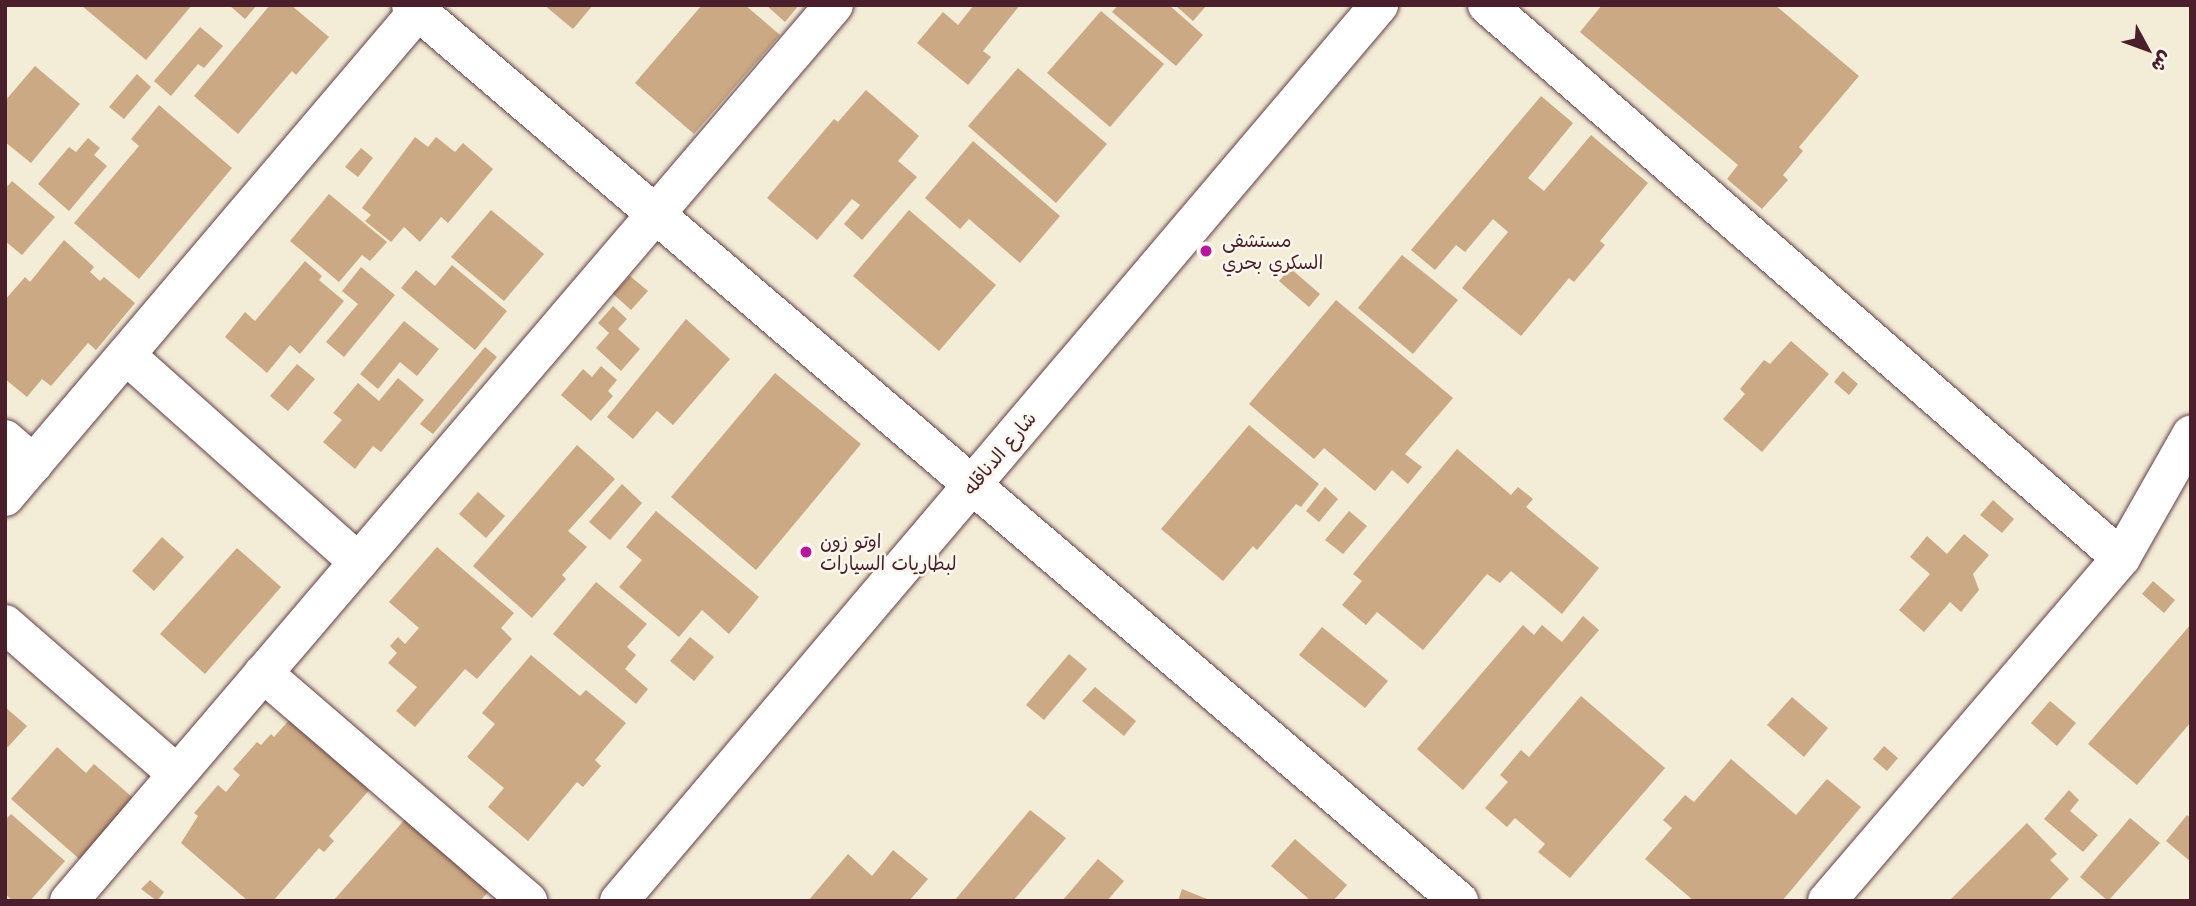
<!DOCTYPE html>
<html>
<head>
<meta charset="utf-8">
<style>
	body { margin:0 }
	#map { position:relative; width:2196px; height:906px; overflow:hidden; background:#f3ecd6; font-family:"Playpen Sans","Playpen Sans Arabic",sans-serif }
	div>[style] { position:absolute }
	[style*='--x'] { left:calc(var(--x)*1px); top:calc(var(--y)*1px); width:calc(var(--w)*1px); rotate:calc(var(--a)*1deg) }
	.building>* { inset:0; background:#cba984 }
	.roads { filter:drop-shadow(0 0 2px #633e45) drop-shadow(0 0 2px #633e45) }
	.street>* { height:38px; margin:-19px; padding:0 19px; transform-origin:19px; border-radius:19px; background:#fff }
	.secondary>* { height:38px; margin:-19px; padding:0 19px; transform-origin:19px; border-radius:19px; background:#fff }
	.dots>* { width:19px; height:19px; translate:-50% -50%; box-sizing:border-box; border:4px solid #fbf7ec; border-radius:50% }
	span { translate:-50% -50%; white-space:nowrap; text-align:center; line-height:1.15; -webkit-text-stroke:5px #fbf7ec; paint-order:stroke }
	.poi-label { font-size:19px; color:#4a1f2b }
	.left { translate:0 -50%; text-align:left }
	.street-label { font-size:19px; color:#4a1f2b }
	.frame { position:absolute; inset:0; border:7px solid #4a1f2b; pointer-events:none }
	.north { position:absolute; left:2112px; top:14px; width:70px; height:70px; -webkit-text-stroke:5px #fbf7ec; paint-order:stroke; rotate:131deg; font-size:19px; font-weight:700; line-height:28px; text-align:center; color:#4a1f2b }
	.north::after { content:''; display:block; margin:auto; width:24px; height:32px; background:#4a1f2b; clip-path:polygon(50% 0,100% 100%,50% 72%,0 100%) }
</style>
</head>
<body>
<div id="map">
	<div class="building">
		<div style="clip-path:polygon(81px 5px,192px 5px,146px 60px)"></div>
		<div style="clip-path:polygon(229px 5px,257px 5px,245px 19px)"></div>
		<div style="clip-path:polygon(270px 5px,291px 5px,329px 37px,296px 75px,292px 71px,238px 134px,194px 96px)"></div>
		<div style="clip-path:polygon(544px 5px,593px 5px,573px 29px)"></div>
		<div style="clip-path:polygon(702px 5px,745px 5px,780px 35px,694px 134px,635px 83px)"></div>
		<div style="clip-path:polygon(766px 5px,799px 5px,785px 22px)"></div>
		<div style="clip-path:polygon(974px 5px,1020px 5px,983px 51px,991px 57px,968px 85px,917px 43px,943px 12px,958px 25px)"></div>
		<div style="clip-path:polygon(1118px 5px,1169px 5px,1203px 35px,1176px 66px,1112px 12px)"></div>
		<div style="clip-path:polygon(1175px 5px,1207px 5px,1193px 21px)"></div>
		<div style="clip-path:polygon(1602px 5px,1775px 5px,1859px 76px,1799px 147px,1803px 151px,1783px 175px,1788px 180px,1762px 209px,1727px 179px,1738px 165px,1580px 32px)"></div>
		<div style="clip-path:polygon(1101px 11px,1164px 64px,1110px 127px,1047px 73px)"></div>
		<div style="clip-path:polygon(200px 27px,223px 46px,204px 68px,198px 64px,171px 96px,154px 81px)"></div>
		<div style="clip-path:polygon(35px 66px,80px 104px,31px 163px,5px 142px,5px 101px)"></div>
		<div style="clip-path:polygon(1018px 68px,1107px 144px,1056px 203px,968px 126px)"></div>
		<div style="clip-path:polygon(137px 74px,151px 87px,124px 119px,109px 107px)"></div>
		<div style="clip-path:polygon(866px 90px,919px 136px,898px 161px,917px 177px,862px 240px,844px 224px,860px 205px,852px 199px,817px 240px,767px 198px,834px 119px,838px 122px)"></div>
		<div style="clip-path:polygon(1541px 96px,1573px 123px,1528px 178px,1544px 191px,1591px 135px,1648px 183px,1600px 241px,1605px 245px,1574px 282px,1569px 278px,1521px 336px,1462px 288px,1508px 232px,1493px 219px,1465px 252px,1456px 245px,1435px 270px,1411px 250px)"></div>
		<div style="clip-path:polygon(159px 105px,232px 168px,139px 279px,74px 223px,139px 146px,131px 139px)"></div>
		<div style="clip-path:polygon(415px 137px,428px 147px,436px 137px,455px 152px,463px 143px,493px 169px,448px 223px,441px 217px,420px 242px,404px 227px,391px 242px,365px 221px,371px 215px,362px 208px)"></div>
		<div style="clip-path:polygon(88px 138px,100px 148px,94px 155px,107px 166px,69px 211px,38px 184px,69px 147px,76px 152px)"></div>
		<div style="clip-path:polygon(973px 141px,1060px 216px,1020px 263px,969px 219px,960px 229px,925px 198px)"></div>
		<div style="clip-path:polygon(361px 148px,373px 158px,358px 177px,345px 167px)"></div>
		<div style="clip-path:polygon(12px 181px,55px 217px,22px 255px,5px 241px,5px 189px)"></div>
		<div style="clip-path:polygon(329px 194px,387px 242px,370px 261px,362px 255px,339px 282px,290px 241px)"></div>
		<div style="clip-path:polygon(491px 210px,544px 254px,504px 301px,451px 257px)"></div>
		<div style="clip-path:polygon(909px 210px,996px 285px,939px 351px,853px 276px)"></div>
		<div style="clip-path:polygon(64px 240px,94px 267px,90px 272px,100px 281px,104px 277px,135px 303px,96px 350px,88px 343px,51px 386px,42px 379px,27px 397px,5px 379px,5px 300px,25px 277px,30px 282px)"></div>
		<div style="clip-path:polygon(1402px 255px,1458px 300px,1413px 354px,1358px 308px)"></div>
		<div style="clip-path:polygon(305px 261px,322px 276px,319px 280px,344px 301px,300px 354px,290px 345px,267px 373px,225px 337px,245px 312px,255px 321px)"></div>
		<div style="clip-path:polygon(452px 265px,507px 311px,475px 350px,401px 288px,416px 270px,435px 286px)"></div>
		<div style="clip-path:polygon(361px 267px,395px 295px,344px 357px,326px 342px,358px 304px,342px 291px)"></div>
		<div style="clip-path:polygon(1290px 268px,1320px 294px,1309px 307px,1279px 281px)"></div>
		<div style="clip-path:polygon(630px 276px,648px 291px,631px 310px,613px 294px)"></div>
		<div style="clip-path:polygon(1336px 300px,1453px 398px,1405px 454px,1422px 467px,1408px 484px,1392px 470px,1375px 491px,1324px 448px,1314px 459px,1249px 404px)"></div>
		<div style="clip-path:polygon(613px 306px,627px 319px,618px 329px,640px 349px,621px 371px,596px 348px,609px 333px,598px 323px)"></div>
		<div style="clip-path:polygon(686px 319px,730px 359px,673px 425px,657px 411px,633px 439px,607px 417px)"></div>
		<div style="clip-path:polygon(404px 321px,439px 349px,417px 376px,400px 362px,378px 389px,360px 374px)"></div>
		<div style="clip-path:polygon(1791px 341px,1829px 374px,1762px 452px,1723px 419px,1745px 394px,1740px 389px,1764px 360px,1770px 364px)"></div>
		<div style="clip-path:polygon(485px 347px,497px 357px,433px 434px,420px 424px)"></div>
		<div style="clip-path:polygon(297px 364px,315px 379px,288px 411px,270px 396px)"></div>
		<div style="clip-path:polygon(601px 366px,617px 380px,608px 391px,613px 396px,591px 421px,561px 395px,583px 369px,592px 377px)"></div>
		<div style="clip-path:polygon(1843px 371px,1858px 384px,1849px 395px,1834px 382px)"></div>
		<div style="clip-path:polygon(775px 373px,861px 444px,756px 570px,671px 497px)"></div>
		<div style="clip-path:polygon(398px 378px,424px 400px,381px 452px,373px 446px,355px 469px,323px 442px,342px 420px,333px 413px,358px 383px,379px 401px)"></div>
		<div style="clip-path:polygon(1249px 425px,1319px 484px,1301px 507px,1296px 504px,1257px 550px,1253px 546px,1223px 581px,1161px 529px)"></div>
		<div style="clip-path:polygon(577px 445px,615px 479px,568px 531px,587px 547px,562px 575px,566px 579px,532px 618px,473px 566px)"></div>
		<div style="clip-path:polygon(1457px 449px,1511px 495px,1518px 487px,1533px 499px,1526px 507px,1599px 568px,1562px 614px,1511px 571px,1500px 583px,1487px 574px,1423px 650px,1377px 612px,1366px 625px,1342px 605px,1362px 581px,1353px 574px)"></div>
		<div style="clip-path:polygon(622px 484px,642px 503px,610px 540px,589px 522px)"></div>
		<div style="clip-path:polygon(1325px 487px,1338px 499px,1319px 522px,1306px 511px)"></div>
		<div style="clip-path:polygon(478px 492px,505px 516px,486px 538px,459px 514px)"></div>
		<div style="clip-path:polygon(1993px 500px,2014px 519px,2002px 533px,1980px 515px)"></div>
		<div style="clip-path:polygon(656px 511px,759px 597px,729px 634px,702px 610px,679px 637px,619px 587px,642px 560px,626px 547px)"></div>
		<div style="clip-path:polygon(1349px 511px,1367px 526px,1343px 554px,1325px 540px)"></div>
		<div style="clip-path:polygon(1964px 534px,1989px 555px,1973px 574px,1979px 590px,1961px 612px,1950px 602px,1924px 632px,1899px 610px,1930px 574px,1910px 557px,1927px 536px,1947px 554px)"></div>
		<div style="clip-path:polygon(162px 537px,184px 557px,154px 591px,132px 571px)"></div>
		<div style="clip-path:polygon(437px 547px,514px 613px,501px 628px,512px 639px,477px 679px,465px 669px,415px 727px,396px 711px,417px 687px,388px 663px,397px 653px,390px 646px,398px 637px,405px 644px,419px 628px,389px 602px)"></div>
		<div style="clip-path:polygon(237px 548px,281px 587px,205px 674px,160px 634px)"></div>
		<div style="clip-path:polygon(2153px 581px,2175px 600px,2164px 613px,2142px 594px)"></div>
		<div style="clip-path:polygon(596px 582px,647px 624px,627px 647px,636px 655px,625px 669px,648px 689px,636px 704px,553px 634px)"></div>
		<div style="clip-path:polygon(1583px 616px,1599px 630px,1463px 790px,1417px 749px,1523px 625px,1534px 635px,1542px 625px,1562px 642px)"></div>
		<div style="clip-path:polygon(2191px 624px,2191px 722px,2137px 785px,2088px 744px)"></div>
		<div style="clip-path:polygon(1322px 627px,1388px 681px,1365px 708px,1299px 655px)"></div>
		<div style="clip-path:polygon(690px 637px,714px 657px,694px 681px,670px 661px)"></div>
		<div style="clip-path:polygon(1069px 654px,1087px 669px,1044px 720px,1026px 705px)"></div>
		<div style="clip-path:polygon(531px 655px,580px 696px,586px 690px,626px 723px,595px 760px,601px 766px,583px 787px,577px 782px,528px 841px,488px 807px,504px 788px,467px 757px,495px 724px,482px 713px)"></div>
		<div style="clip-path:polygon(1095px 687px,1136px 721px,1124px 736px,1082px 701px)"></div>
		<div style="clip-path:polygon(1581px 696px,1665px 768px,1570px 878px,1538px 852px,1545px 844px,1515px 818px,1507px 827px,1485px 808px,1508px 782px,1500px 775px,1521px 750px,1529px 757px)"></div>
		<div style="clip-path:polygon(1792px 697px,1828px 728px,1804px 757px,1767px 725px)"></div>
		<div style="clip-path:polygon(2050px 701px,2076px 723px,2057px 746px,2031px 723px)"></div>
		<div style="clip-path:polygon(5px 707px,27px 726px,8px 747px,5px 745px)"></div>
		<div style="clip-path:polygon(291px 718px,371px 788px,329px 836px,334px 841px,324px 852px,319px 848px,273px 901px,248px 901px,181px 843px,198px 816px,194px 813px,218px 785px,226px 792px,240px 775px,233px 769px,257px 742px,261px 745px,271px 734px,274px 737px)"></div>
		<div style="clip-path:polygon(1884px 746px,1898px 758px,1887px 771px,1873px 759px)"></div>
		<div style="clip-path:polygon(57px 747px,86px 773px,94px 764px,139px 803px,85px 864px,11px 799px)"></div>
		<div style="clip-path:polygon(1731px 759px,1796px 815px,1827px 779px,1861px 807px,1782px 901px,1694px 901px,1645px 859px,1672px 828px,1663px 820px,1685px 795px,1694px 802px)"></div>
		<div style="clip-path:polygon(2069px 790px,2079px 800px,2070px 811px,2098px 835px,2083px 852px,2044px 819px)"></div>
		<div style="clip-path:polygon(1030px 810px,1066px 838px,1013px 901px,954px 901px)"></div>
		<div style="clip-path:polygon(11px 814px,65px 861px,30px 901px,13px 901px,5px 894px,5px 820px)"></div>
		<div style="clip-path:polygon(2187px 815px,2191px 818px,2191px 862px,2166px 841px)"></div>
		<div style="clip-path:polygon(407px 817px,490px 890px,480px 901px,333px 901px)"></div>
		<div style="clip-path:polygon(2130px 818px,2160px 843px,2108px 901px,2080px 877px)"></div>
		<div style="clip-path:polygon(2027px 823px,2057px 854px,2050px 860px,2069px 879px,2048px 901px,1949px 901px)"></div>
		<div style="clip-path:polygon(1295px 839px,1347px 885px,1333px 901px,1311px 901px,1271px 866px)"></div>
		<div style="clip-path:polygon(893px 850px,928px 879px,909px 901px,808px 901px,848px 854px,872px 876px)"></div>
		<div style="clip-path:polygon(1098px 859px,1124px 881px,1107px 901px,1062px 901px)"></div>
		<div style="clip-path:polygon(150px 880px,164px 892px,157px 901px,141px 889px)"></div>
		<div style="clip-path:polygon(1182px 889px,1212px 901px,1178px 901px)"></div>
	</div>
	<div class="roads">
		<div class="street">
			<div style="--x:411;--y:5;--w:1379;--a:40.53"></div>
			<div style="--x:1487;--y:5;--w:841;--a:41.1"></div>
			<div style="--x:2121;--y:558;--w:142;--a:-60.4"></div>
			<div style="--x:127;--y:356;--w:310;--a:41.7"></div>
			<div style="--x:5;--y:439;--w:38;--a:41"></div>
			<div style="--x:5;--y:497;--w:646;--a:-49.65"></div>
			<div style="--x:5;--y:624;--w:228;--a:41.1"></div>
			<div style="--x:263;--y:673;--w:350;--a:40.7"></div>
			<div style="--x:69;--y:901;--w:1178;--a:-49.51"></div>
			<div style="--x:1827;--y:901;--w:452;--a:-49.4"></div>
		</div>
		<div class="secondary">
			<div style="--x:619;--y:901;--w:1175;--a:-49.69"></div>
		</div>
	</div>
	<div class="dots">
		<div style="left:1206px;top:251px;background:#b5179e"></div>
		<div style="left:806px;top:552px;background:#b5179e"></div>
	</div>
	<div class="poi-label">
		<span class="left" style="left:1222px;top:251px">مستشفى<br>السكري بحري</span>
		<span class="left" style="left:820px;top:552px">اوتو زون<br>لبطاريات السيارات</span>
	</div>
	<div class="street-label">
		<span style="left:999px;top:453px;rotate:-50deg">شارع الدناقله</span>
	</div>
	<div class="frame"></div>
	<div class="north">ش</div>
</div>
</body>
</html>
